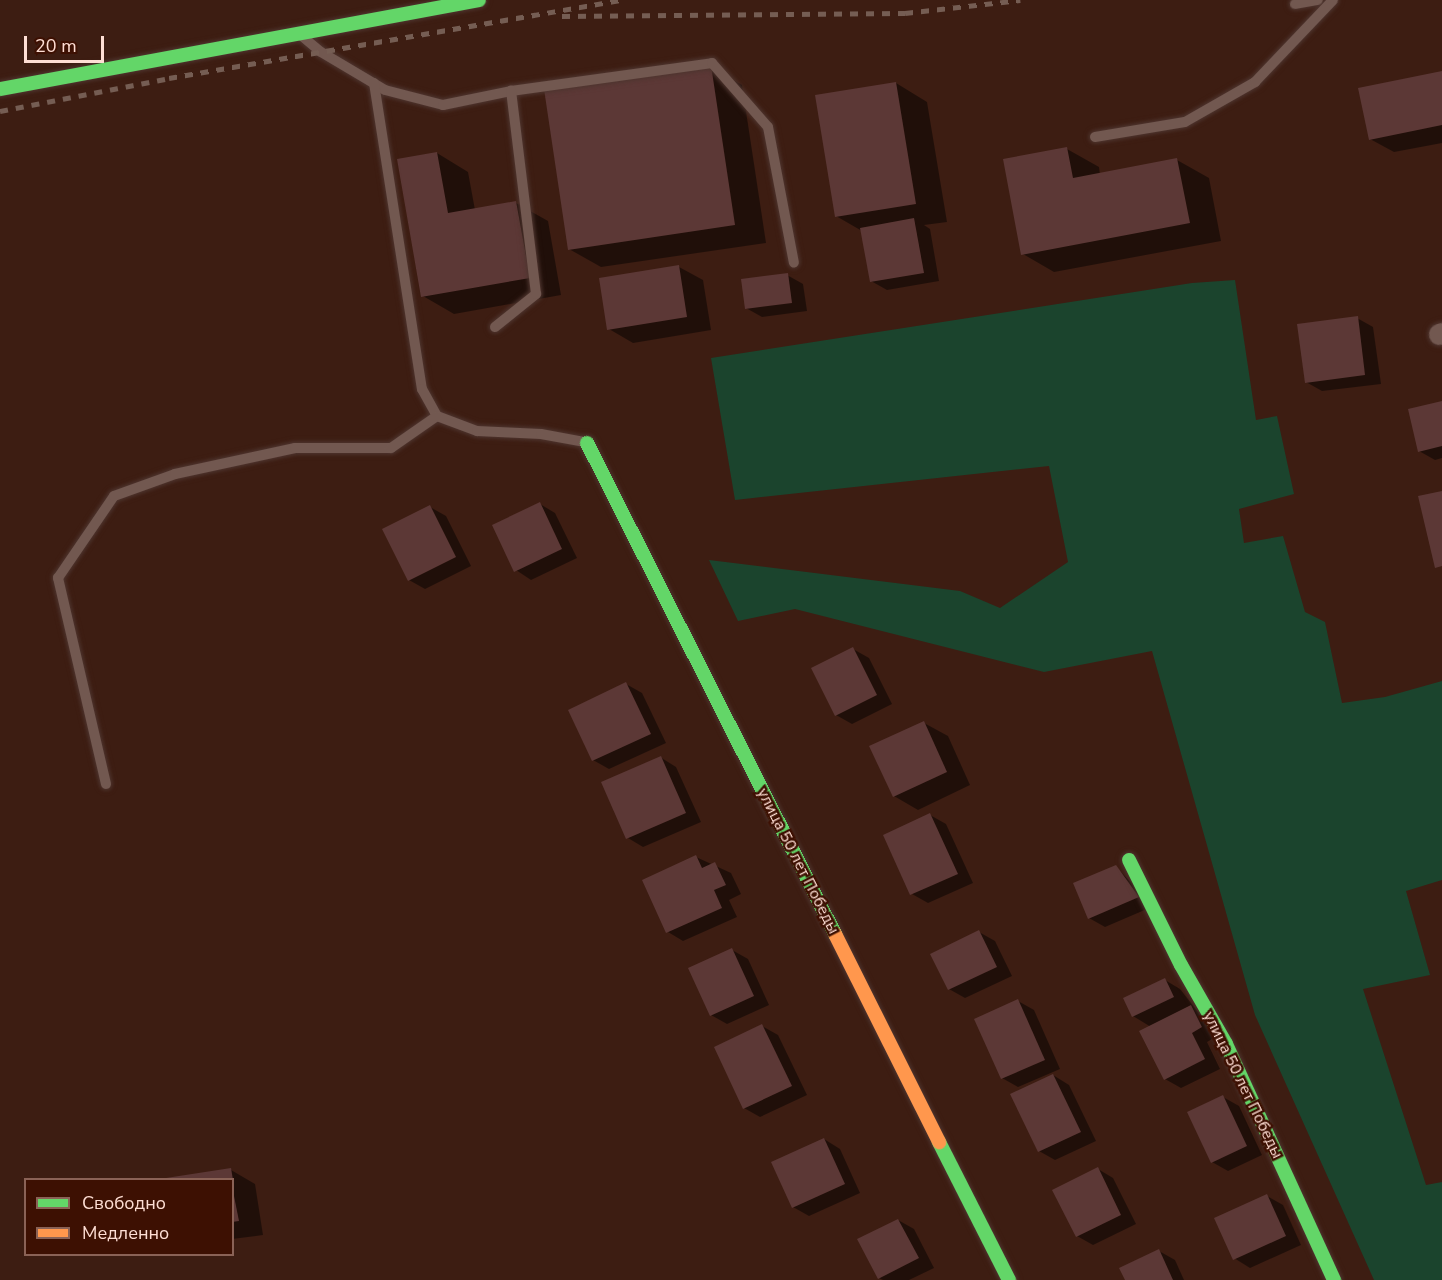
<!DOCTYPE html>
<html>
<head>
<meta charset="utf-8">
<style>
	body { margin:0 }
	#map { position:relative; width:1442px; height:1280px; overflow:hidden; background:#3d1d12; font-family:"Nunito Sans",sans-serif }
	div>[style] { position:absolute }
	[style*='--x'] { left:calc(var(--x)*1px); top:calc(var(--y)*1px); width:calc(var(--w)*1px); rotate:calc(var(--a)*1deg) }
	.green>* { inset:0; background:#1b442d }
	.shadow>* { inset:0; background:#0007 }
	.building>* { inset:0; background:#5c3836 }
	.roads { filter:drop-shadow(0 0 2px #4e352f) drop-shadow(0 0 2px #4e352f) }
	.lane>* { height:10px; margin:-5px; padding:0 5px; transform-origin:5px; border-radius:5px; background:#725850 }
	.street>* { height:21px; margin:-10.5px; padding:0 10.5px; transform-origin:10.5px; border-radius:10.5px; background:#725850 }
	.fast>* { height:14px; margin:-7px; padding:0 7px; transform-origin:7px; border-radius:7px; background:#63d668 }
	.slow>* { height:14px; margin:-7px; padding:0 7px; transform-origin:7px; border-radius:7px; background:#ff974d }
	.rail>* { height:4.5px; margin-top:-2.25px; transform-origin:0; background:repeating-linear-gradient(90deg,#755d53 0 8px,transparent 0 16px) }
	span { translate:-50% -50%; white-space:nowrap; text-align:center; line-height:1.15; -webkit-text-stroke:5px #3d1002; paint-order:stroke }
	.street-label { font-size:16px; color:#feded4 }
	.legend { position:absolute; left:24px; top:1178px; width:210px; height:78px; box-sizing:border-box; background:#3d1002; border:2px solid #8a6256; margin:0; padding:8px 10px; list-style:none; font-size:18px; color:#feded4 }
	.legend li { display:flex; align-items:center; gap:12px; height:30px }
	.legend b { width:30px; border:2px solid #8a6256 }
	.scale { position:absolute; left:24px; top:36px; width:80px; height:27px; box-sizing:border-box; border:3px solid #feded4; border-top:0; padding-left:8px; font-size:18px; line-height:21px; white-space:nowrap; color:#feded4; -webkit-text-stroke:4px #3d1002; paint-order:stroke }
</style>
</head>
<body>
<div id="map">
	<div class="green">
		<div style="clip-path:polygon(1235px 280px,1256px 420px,1277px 416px,1294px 494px,1239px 509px,1244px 543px,1283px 536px,1305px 612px,1325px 622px,1342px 703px,1385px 697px,1442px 681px,1442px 880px,1406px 891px,1430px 975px,1363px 989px,1426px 1185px,1442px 1182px,1442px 1280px,1374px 1280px,1255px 1015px,1152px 651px,1044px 672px,795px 609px,738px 621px,709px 560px,960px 591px,1000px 608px,1068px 562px,1049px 466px,735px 500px,711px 358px,1192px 283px)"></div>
	</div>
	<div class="shadow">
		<div style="clip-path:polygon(710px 67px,742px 85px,766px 243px,601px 267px,569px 249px)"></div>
		<div style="clip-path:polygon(1442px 73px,1442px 143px,1394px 152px,1370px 139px)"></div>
		<div style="clip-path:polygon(896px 83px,927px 102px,947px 222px,924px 225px,930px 229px,939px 281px,887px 290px,871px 281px,862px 231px,836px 216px)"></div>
		<div style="clip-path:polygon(1067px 149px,1099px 167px,1100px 175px,1177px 160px,1209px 178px,1221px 241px,1054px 272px,1023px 254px)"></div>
		<div style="clip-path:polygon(437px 153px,468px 172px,475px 210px,516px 203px,548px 221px,561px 295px,454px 314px,423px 296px)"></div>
		<div style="clip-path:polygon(679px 267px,703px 280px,711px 330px,633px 343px,609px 329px)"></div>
		<div style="clip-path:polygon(787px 275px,803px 284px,807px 311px,762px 317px,746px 308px)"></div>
		<div style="clip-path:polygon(1357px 318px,1373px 327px,1381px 384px,1322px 391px,1306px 382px)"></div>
		<div style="clip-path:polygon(1442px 402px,1442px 458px,1435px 460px,1419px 451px)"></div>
		<div style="clip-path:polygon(540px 504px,555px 513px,577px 558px,531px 580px,516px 570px)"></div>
		<div style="clip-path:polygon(430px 507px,446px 516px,471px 566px,425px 589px,409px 580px)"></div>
		<div style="clip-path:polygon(853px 649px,869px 658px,892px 704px,852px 724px,836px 715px)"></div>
		<div style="clip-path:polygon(626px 684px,642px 693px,666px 743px,609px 769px,593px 760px)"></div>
		<div style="clip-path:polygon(924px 723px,948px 736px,970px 785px,918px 810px,894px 796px)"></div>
		<div style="clip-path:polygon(660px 757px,676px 767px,701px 822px,643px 847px,628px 838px)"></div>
		<div style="clip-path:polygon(930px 815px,946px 824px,973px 883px,928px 903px,912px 894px)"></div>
		<div style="clip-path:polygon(696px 857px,731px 873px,741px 894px,729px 900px,737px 917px,683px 941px,668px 932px)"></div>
		<div style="clip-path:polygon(1116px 867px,1154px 906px,1105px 927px,1089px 918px)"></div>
		<div style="clip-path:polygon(979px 932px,995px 941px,1012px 976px,965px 998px,949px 989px)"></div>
		<div style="clip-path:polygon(732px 950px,748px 959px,769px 1005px,727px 1024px,711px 1015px)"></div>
		<div style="clip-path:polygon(1165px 980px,1180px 989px,1217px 1036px,1207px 1042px,1220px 1069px,1181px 1088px,1165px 1079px,1151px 1027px,1133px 1016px)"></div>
		<div style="clip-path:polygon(1018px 1001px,1034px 1010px,1060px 1069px,1018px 1087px,1002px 1078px)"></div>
		<div style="clip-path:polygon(762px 1026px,778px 1035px,807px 1095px,760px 1117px,744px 1108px)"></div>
		<div style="clip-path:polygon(1053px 1075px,1069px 1085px,1096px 1141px,1055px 1160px,1039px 1151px)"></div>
		<div style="clip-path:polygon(1223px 1097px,1239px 1106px,1262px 1155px,1228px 1171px,1212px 1162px)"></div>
		<div style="clip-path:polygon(824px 1139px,840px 1149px,860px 1193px,809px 1216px,793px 1207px)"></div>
		<div style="clip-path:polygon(1098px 1169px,1113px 1178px,1136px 1224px,1093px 1245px,1077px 1236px)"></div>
		<div style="clip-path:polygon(231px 1170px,255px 1184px,263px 1235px,232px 1239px)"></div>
		<div style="clip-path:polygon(1267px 1196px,1283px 1205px,1301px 1245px,1250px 1268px,1234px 1258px)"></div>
		<div style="clip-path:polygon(898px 1220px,914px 1229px,934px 1268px,909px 1280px,883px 1280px,879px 1278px)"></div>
		<div style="clip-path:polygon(1159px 1251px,1175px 1260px,1184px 1280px,1127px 1280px)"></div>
	</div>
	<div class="building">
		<div style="clip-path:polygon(711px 65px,735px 225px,568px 250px,544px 89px)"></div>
		<div style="clip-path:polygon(1442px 71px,1442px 125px,1369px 140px,1358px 88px)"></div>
		<div style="clip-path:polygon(896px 82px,916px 204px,835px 217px,815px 95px)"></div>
		<div style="clip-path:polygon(1067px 147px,1073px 178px,1177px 158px,1190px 223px,1021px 255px,1003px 159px)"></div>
		<div style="clip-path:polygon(437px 152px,448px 213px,516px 201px,530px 278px,421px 297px,397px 159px)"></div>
		<div style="clip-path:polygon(914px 218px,924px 273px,870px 282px,860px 228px)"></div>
		<div style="clip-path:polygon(679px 265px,687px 317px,607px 330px,599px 278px)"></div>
		<div style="clip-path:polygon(788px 273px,792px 303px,745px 309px,741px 279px)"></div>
		<div style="clip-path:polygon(1358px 316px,1365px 375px,1305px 383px,1297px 324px)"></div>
		<div style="clip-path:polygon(1442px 401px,1442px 446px,1418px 452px,1408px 409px)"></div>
		<div style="clip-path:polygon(1442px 491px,1442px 566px,1435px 568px,1418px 496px)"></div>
		<div style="clip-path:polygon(540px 502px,562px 549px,514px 572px,492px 525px)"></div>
		<div style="clip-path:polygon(430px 505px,456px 557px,408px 581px,382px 529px)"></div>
		<div style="clip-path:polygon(853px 647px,877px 695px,835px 716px,811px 668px)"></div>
		<div style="clip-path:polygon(626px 682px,651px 734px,592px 761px,568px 710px)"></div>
		<div style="clip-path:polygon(924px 721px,947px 772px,893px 797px,869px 746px)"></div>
		<div style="clip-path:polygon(661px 756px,686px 813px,626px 839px,601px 782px)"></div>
		<div style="clip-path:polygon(930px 813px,958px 874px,910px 895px,883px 835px)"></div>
		<div style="clip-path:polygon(696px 855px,702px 868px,715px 862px,726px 885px,714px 890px,722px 908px,666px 933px,642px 880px)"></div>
		<div style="clip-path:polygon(1116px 865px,1139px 897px,1088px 919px,1073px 883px)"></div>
		<div style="clip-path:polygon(979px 930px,997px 967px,948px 990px,930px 954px)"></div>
		<div style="clip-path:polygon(732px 948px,754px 996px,710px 1016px,688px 968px)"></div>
		<div style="clip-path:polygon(1165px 978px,1174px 997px,1132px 1017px,1123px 998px)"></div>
		<div style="clip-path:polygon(1018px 999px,1045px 1060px,1001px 1079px,974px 1019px)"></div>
		<div style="clip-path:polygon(1191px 1005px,1202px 1027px,1192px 1033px,1205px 1059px,1164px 1080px,1139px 1031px)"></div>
		<div style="clip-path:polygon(762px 1024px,792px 1086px,743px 1109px,714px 1047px)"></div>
		<div style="clip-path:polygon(1053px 1074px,1081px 1132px,1038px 1152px,1010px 1094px)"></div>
		<div style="clip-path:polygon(1223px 1095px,1247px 1146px,1211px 1163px,1187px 1112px)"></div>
		<div style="clip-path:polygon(824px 1138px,845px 1184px,792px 1208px,771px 1162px)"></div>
		<div style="clip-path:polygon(1098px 1167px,1121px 1215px,1076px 1237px,1052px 1190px)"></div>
		<div style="clip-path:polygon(231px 1168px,233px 1180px,166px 1180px,166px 1178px)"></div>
		<div style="clip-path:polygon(232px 1186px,239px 1221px,232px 1222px)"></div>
		<div style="clip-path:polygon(1267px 1194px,1286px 1236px,1233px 1260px,1214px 1218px)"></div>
		<div style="clip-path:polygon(898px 1219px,919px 1258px,878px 1279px,857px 1239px)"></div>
		<div style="clip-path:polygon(1159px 1249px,1173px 1280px,1125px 1280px,1119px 1268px)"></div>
	</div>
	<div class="roads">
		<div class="lane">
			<div style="--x:1295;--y:4;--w:23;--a:-10"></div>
			<div style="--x:303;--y:37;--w:23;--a:40"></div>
			<div style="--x:321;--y:52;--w:74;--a:30.7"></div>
			<div style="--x:385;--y:90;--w:60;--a:14.5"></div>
			<div style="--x:443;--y:105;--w:69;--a:-11.6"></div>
			<div style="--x:511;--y:91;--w:203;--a:-7.9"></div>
			<div style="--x:712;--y:63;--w:85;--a:48.8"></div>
			<div style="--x:768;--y:127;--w:138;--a:79.2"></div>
			<div style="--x:374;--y:83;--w:310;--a:81.1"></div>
			<div style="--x:422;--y:389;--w:31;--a:61"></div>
			<div style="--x:437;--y:416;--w:43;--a:20.6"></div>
			<div style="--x:477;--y:431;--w:64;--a:2.7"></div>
			<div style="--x:541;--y:434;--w:45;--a:10.3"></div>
			<div style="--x:1095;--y:137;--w:91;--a:-9.5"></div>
			<div style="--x:1185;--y:122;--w:81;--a:-29.7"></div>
			<div style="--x:1255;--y:82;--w:113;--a:-46.4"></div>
			<div style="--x:495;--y:327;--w:53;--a:-38.8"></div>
			<div style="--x:536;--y:294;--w:205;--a:-97"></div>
			<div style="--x:106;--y:784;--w:212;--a:-103.1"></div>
			<div style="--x:58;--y:578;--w:99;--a:-55.7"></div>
			<div style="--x:114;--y:496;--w:65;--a:-19.8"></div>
			<div style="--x:175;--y:474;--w:123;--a:-12.2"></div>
			<div style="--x:295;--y:448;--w:96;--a:0"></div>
			<div style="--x:391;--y:448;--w:56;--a:-34.8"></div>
		</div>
		<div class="street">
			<div style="--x:1439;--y:334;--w:3;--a:-18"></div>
		</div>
		<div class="fast">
			<div style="--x:0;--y:89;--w:487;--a:-10.5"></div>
			<div style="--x:587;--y:443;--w:550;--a:63.2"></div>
			<div style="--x:1129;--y:860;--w:117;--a:63.7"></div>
			<div style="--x:1181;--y:965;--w:91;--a:60.3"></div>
			<div style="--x:1226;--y:1044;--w:260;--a:65.4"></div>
			<div style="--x:939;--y:1142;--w:155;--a:63.1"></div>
		</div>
		<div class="slow">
			<div style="--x:835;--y:934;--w:233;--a:63.4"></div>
		</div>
	</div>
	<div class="rail">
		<div style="--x:562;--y:16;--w:343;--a:-0.5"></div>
		<div style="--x:905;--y:13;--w:116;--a:-6.4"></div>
		<div style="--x:0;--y:111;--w:172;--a:-11"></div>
		<div style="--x:169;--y:78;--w:458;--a:-9.8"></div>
	</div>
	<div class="street-label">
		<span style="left:798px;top:861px;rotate:63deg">улица 50 лет Победы</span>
		<span style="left:1243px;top:1085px;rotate:64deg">улица 50 лет Победы</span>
	</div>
	<ul class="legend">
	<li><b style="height:8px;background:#63d668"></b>Свободно</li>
	<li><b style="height:8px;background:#ff974d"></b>Медленно</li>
	</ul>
	<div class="scale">20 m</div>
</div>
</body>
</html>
